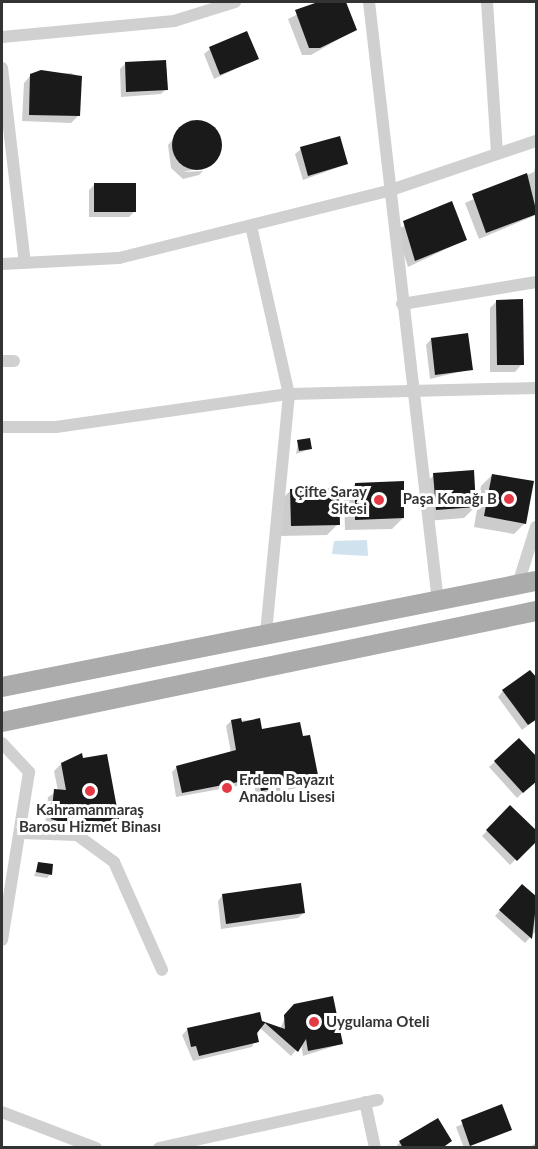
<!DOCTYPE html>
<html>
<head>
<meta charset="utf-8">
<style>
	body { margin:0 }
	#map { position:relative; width:538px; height:1149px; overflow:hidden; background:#fff; font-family:Lato,sans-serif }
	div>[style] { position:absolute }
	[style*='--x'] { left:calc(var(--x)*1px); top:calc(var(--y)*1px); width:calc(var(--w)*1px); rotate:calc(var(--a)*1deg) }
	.water>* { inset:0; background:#cfe2ee }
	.shadow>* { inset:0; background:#0003 }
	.building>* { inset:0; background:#1a1a1a }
	.round { border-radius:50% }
	.minor>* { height:12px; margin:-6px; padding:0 6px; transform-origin:6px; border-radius:6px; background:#d0d0d0 }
	.primary>* { height:20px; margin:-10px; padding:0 10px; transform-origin:10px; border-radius:10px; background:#ababab }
	.dots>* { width:16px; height:16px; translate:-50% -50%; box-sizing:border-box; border:3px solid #fff; border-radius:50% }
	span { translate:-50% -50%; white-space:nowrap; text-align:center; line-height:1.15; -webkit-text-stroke:6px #fff; paint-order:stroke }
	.poi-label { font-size:15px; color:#333; font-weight:700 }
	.right { translate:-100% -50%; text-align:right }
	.left { translate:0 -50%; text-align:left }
	.frame { position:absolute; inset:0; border:3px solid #333; pointer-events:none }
</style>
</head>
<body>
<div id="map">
	<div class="water">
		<div style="clip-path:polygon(367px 540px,368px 556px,332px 554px,334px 541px)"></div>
	</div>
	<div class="shadow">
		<div style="clip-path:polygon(322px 2px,345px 2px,355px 30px,311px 55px,302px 55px,288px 19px)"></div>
		<div style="clip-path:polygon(210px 49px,257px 59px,214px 79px,204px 54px)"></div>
		<div style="clip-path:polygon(125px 64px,166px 89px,161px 94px,121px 97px,120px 69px)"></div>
		<div style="clip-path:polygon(71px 73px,80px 77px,79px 115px,71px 123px,22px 121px,24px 83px,31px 75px)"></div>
		<div style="clip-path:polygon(190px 120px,210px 124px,218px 151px,206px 167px,183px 172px,203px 171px,199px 175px,183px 179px,171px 168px,168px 145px)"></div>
		<div style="clip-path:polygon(301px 149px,347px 164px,303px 180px,295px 154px)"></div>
		<div style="clip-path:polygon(536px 164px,536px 215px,479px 239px,465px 203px,534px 172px)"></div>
		<div style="clip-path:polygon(95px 184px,134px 212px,129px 217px,89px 217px,89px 190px)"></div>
		<div style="clip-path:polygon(451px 203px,465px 240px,408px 267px,396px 230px)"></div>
		<div style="clip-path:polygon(497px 301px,522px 364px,515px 372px,490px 372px,490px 308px)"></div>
		<div style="clip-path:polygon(431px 339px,471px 369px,430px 379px,426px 345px)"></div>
		<div style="clip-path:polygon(298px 442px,310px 449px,296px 454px)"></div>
		<div style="clip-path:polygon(434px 475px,475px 507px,464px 518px,426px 521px,423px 486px)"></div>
		<div style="clip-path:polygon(492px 475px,525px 523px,514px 534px,474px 527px,481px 486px)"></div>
		<div style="clip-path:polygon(355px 484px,403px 518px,392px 529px,345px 530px,344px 495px)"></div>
		<div style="clip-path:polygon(291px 490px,338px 524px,327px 535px,280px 536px,280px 501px)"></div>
		<div style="clip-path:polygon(503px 691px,536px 719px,522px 730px,498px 697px)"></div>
		<div style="clip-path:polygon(259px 720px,261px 731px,302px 738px,317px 780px,312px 785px,256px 796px,254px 783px,176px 797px,172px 772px,177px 767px,231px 753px,226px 726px,231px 721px)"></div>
		<div style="clip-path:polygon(519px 740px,536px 780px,517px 798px,489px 767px)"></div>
		<div style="clip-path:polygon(61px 764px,118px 818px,111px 825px,70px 833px,45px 826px,48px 797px,58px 791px,54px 771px)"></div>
		<div style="clip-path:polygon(510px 808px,536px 839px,510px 865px,482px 836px)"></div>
		<div style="clip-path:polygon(39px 863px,50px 874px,47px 878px,34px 876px)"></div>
		<div style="clip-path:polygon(517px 892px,536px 899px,536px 931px,525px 943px,495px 916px)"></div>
		<div style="clip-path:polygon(223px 895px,304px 913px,298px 918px,221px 929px,218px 901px)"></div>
		<div style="clip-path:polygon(288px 1011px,341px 1044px,303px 1056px,301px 1044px,291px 1056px,260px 1028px,252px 1047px,193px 1061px,182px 1035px,187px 1030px,261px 1022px,280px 1029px)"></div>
		<div style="clip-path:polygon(501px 1106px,510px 1130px,464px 1148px,456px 1127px)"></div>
		<div style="clip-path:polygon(450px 1141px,443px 1148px,395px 1148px,400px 1142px)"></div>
		<div style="clip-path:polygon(536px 1143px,536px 1148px,528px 1148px)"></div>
	</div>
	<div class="building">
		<div style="clip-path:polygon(318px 2px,346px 2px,357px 30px,320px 48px,309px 48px,295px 10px)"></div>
		<div style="clip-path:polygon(247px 31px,259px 59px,220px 75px,209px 47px)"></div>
		<div style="clip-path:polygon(166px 60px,168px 90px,126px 92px,125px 62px)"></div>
		<div style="clip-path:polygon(41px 70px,82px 76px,80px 116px,29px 115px,30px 74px)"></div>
		<div class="round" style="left:172px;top:120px;width:50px;height:50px"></div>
		<div style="clip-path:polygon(340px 136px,348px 164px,308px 176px,300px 147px)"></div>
		<div style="clip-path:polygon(527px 173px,537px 214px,486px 233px,472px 194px)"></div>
		<div style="clip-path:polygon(94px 183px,136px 183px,136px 212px,94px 212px)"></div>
		<div style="clip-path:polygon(452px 201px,467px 240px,415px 261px,403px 221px)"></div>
		<div style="clip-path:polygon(523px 299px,524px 365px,497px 365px,496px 300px)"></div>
		<div style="clip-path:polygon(468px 333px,473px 370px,435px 375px,431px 338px)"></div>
		<div style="clip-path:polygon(310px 438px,312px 449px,299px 451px,297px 440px)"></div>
		<div style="clip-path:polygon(474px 470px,476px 507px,436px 510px,433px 473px)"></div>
		<div style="clip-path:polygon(492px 474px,534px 481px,526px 524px,484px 516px)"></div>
		<div style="clip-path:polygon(404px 481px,404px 518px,355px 520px,355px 483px)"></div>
		<div style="clip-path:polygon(339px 488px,340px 525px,291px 526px,290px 489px)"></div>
		<div style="clip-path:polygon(530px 670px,537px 678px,537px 719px,528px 725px,502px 690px)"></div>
		<div style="clip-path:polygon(241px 718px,242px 722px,260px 718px,262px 729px,300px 722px,303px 736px,310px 735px,319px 780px,261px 791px,259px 778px,182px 793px,176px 766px,236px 750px,231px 720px)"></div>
		<div style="clip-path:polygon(519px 738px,537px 757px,537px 781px,523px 793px,494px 761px)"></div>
		<div style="clip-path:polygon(82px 753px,83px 758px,107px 754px,119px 819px,78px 827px,51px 819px,54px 789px,66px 790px,61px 763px)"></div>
		<div style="clip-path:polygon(510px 805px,537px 831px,537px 841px,517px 861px,486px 830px)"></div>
		<div style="clip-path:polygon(38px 862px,53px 864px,52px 875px,36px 872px)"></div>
		<div style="clip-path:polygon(301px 883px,305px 913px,226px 924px,222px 894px)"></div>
		<div style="clip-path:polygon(522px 884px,537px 897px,532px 939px,499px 910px)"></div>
		<div style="clip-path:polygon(333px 996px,343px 1044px,308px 1051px,306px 1039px,298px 1052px,265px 1023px,257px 1033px,259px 1042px,199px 1056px,196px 1046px,191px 1047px,187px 1028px,260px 1012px,262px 1021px,285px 1029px,284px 1015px,294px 1004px)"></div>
		<div style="clip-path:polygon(502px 1104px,512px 1130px,470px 1146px,461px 1120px)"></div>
		<div style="clip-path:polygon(438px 1118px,452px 1141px,442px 1148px,403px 1148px,399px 1141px)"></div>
	</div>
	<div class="minor">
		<div style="--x:369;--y:2;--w:604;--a:83.44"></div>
		<div style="--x:487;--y:2;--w:152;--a:86.2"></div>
		<div style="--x:2;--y:37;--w:173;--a:-5.3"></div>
		<div style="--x:174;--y:21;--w:64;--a:-17.3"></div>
		<div style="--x:2;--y:68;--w:196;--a:83.3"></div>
		<div style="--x:251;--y:226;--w:172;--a:77.3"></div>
		<div style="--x:289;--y:394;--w:240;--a:95.5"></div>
		<div style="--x:2;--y:264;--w:117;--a:-2.9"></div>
		<div style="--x:119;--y:258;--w:277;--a:-14"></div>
		<div style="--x:388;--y:191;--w:156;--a:-18.7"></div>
		<div style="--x:402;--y:304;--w:136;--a:-9.3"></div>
		<div style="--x:2;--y:361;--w:12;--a:0"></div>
		<div style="--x:2;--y:427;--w:54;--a:0"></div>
		<div style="--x:56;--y:427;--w:235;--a:-8.1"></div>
		<div style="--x:289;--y:394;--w:247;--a:-1.4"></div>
		<div style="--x:518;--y:584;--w:60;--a:-72.5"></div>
		<div style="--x:2;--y:743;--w:40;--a:47"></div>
		<div style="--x:29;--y:772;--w:170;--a:99.1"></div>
		<div style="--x:21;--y:833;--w:56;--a:2"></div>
		<div style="--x:77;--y:835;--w:46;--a:36.1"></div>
		<div style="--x:114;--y:862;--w:118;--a:66"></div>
		<div style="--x:365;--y:1102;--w:47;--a:77.7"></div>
		<div style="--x:2;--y:1112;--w:101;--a:21"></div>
		<div style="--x:159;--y:1148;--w:224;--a:-12.4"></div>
	</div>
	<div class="primary">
		<div style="--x:2;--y:687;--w:544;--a:-11.23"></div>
		<div style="--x:2;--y:722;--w:545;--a:-11.74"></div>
	</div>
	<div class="dots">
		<div style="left:509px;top:499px;background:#e63946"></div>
		<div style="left:379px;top:500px;background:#e63946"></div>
		<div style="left:227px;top:788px;background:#e63946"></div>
		<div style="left:90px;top:791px;background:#e63946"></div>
		<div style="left:314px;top:1022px;background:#e63946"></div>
	</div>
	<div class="poi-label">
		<span class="right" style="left:367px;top:500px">Çifte Saray<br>Sitesi</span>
		<span class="right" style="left:497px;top:499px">Paşa Konağı B</span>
		<span class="left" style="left:239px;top:788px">Erdem Bayazıt<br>Anadolu Lisesi</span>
		<span style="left:90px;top:818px">Kahramanmaraş<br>Barosu Hizmet Binası</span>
		<span class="left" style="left:326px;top:1022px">Uygulama Oteli</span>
	</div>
	<div class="frame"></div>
</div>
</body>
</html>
